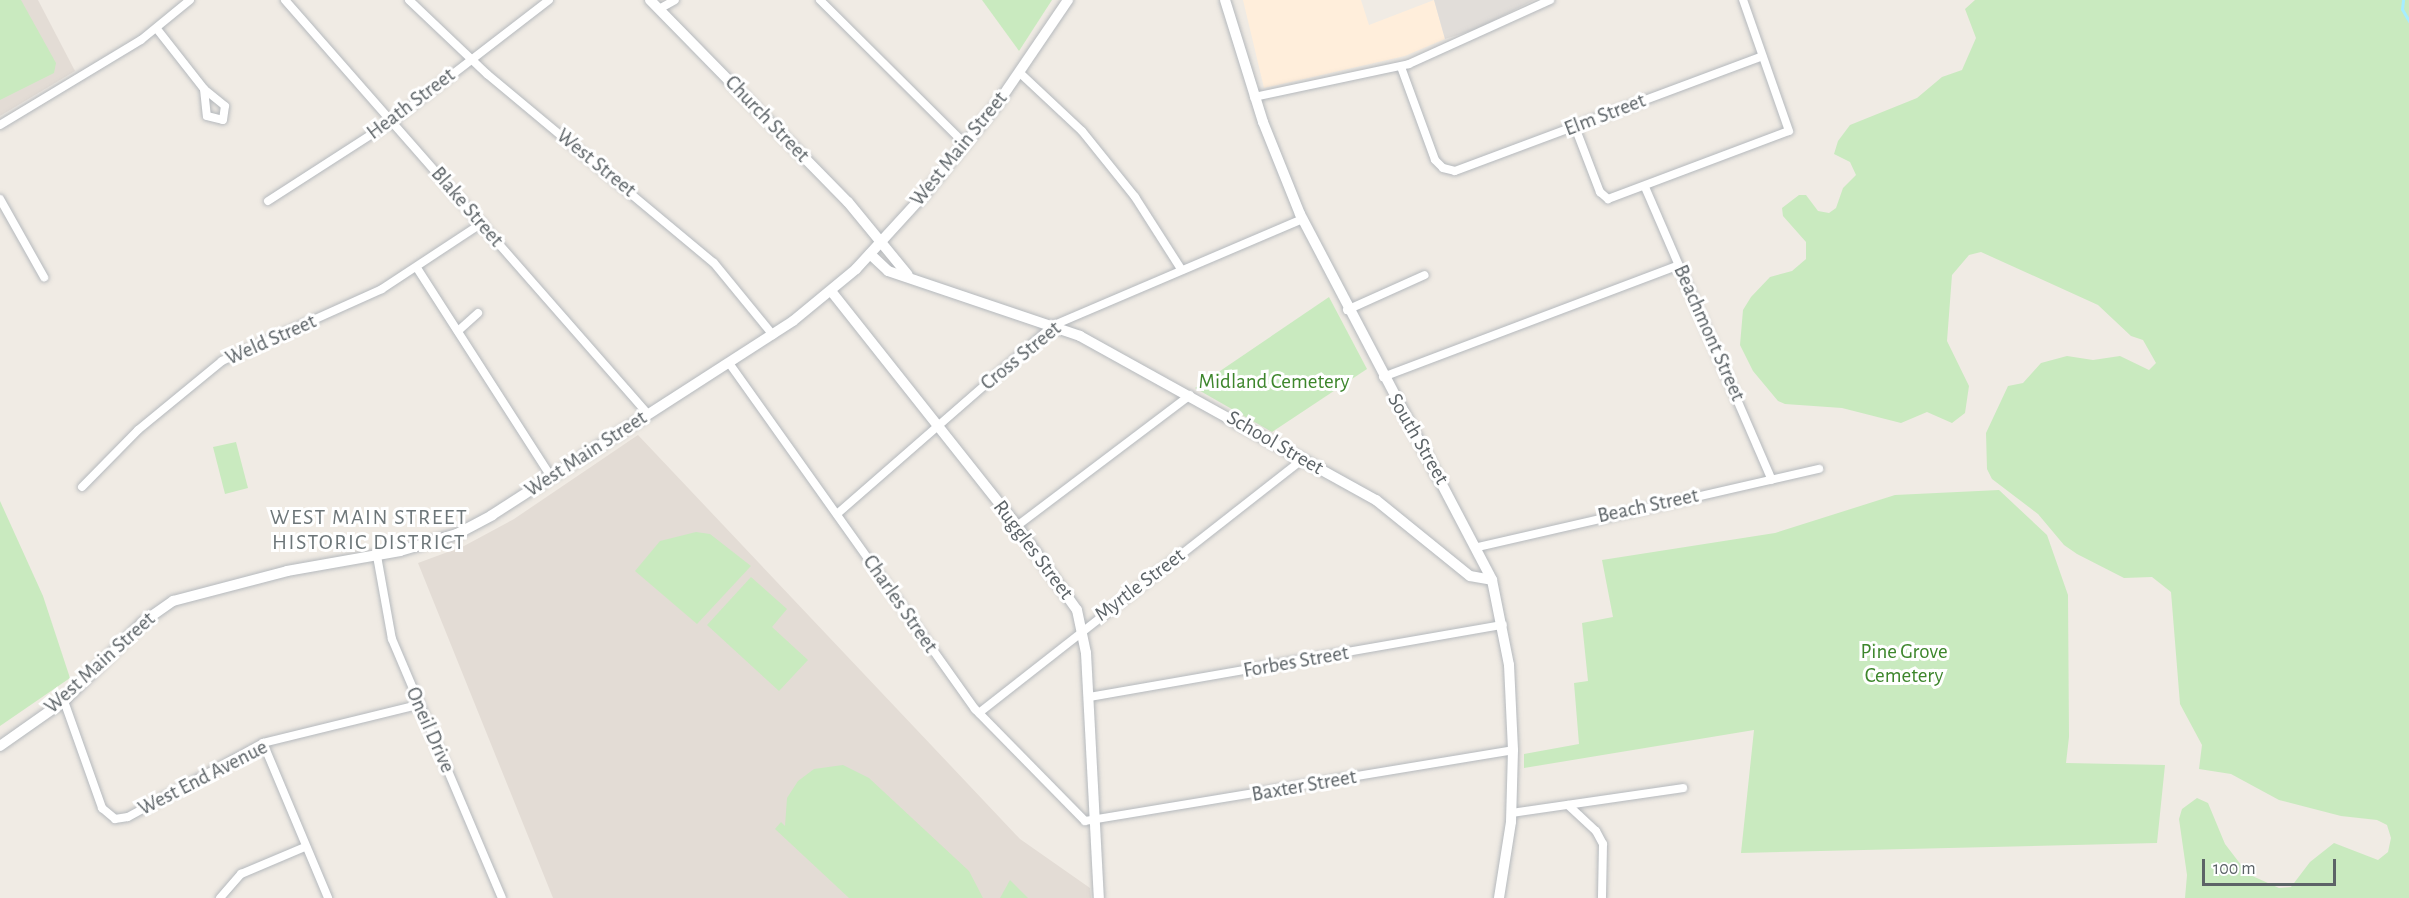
<!DOCTYPE html>
<html>
<head>
<meta charset="utf-8">
<style>
	body { margin:0 }
	#map { position:relative; width:2409px; height:898px; overflow:hidden; background:#f0ebe4; font-family:"Alegreya Sans",sans-serif }
	div>[style] { position:absolute }
	[style*='--x'] { left:calc(var(--x)*1px); top:calc(var(--y)*1px); width:calc(var(--w)*1px); rotate:calc(var(--a)*1deg) }
	.commercial>* { inset:0; background:#ffeedb }
	.industrial>* { inset:0; background:#e1ddd9 }
	.education>* { inset:0; background:#e3dcd5 }
	.green>* { inset:0; background:#c9eabf }
	.stream>* { height:3px; margin:-1.5px; padding:0 1.5px; transform-origin:1.5px; border-radius:1.5px; background:#a6edff }
	.roads { filter:drop-shadow(0 0 2px #b5b9bd) drop-shadow(0 0 2px #b5b9bd) }
	.minor>* { height:8px; margin:-4px; padding:0 4px; transform-origin:4px; border-radius:4px; background:#fff }
	.tertiary>* { height:10px; margin:-5px; padding:0 5px; transform-origin:5px; border-radius:5px; background:#fff }
	.secondary>* { height:10px; margin:-5px; padding:0 5px; transform-origin:5px; border-radius:5px; background:#fff }
	span { translate:-50% -50%; white-space:nowrap; text-align:center; line-height:1.15; -webkit-text-stroke:6px #fff; paint-order:stroke }
	.street-label { font-size:21px; color:#5c6367 }
	.park-label { font-size:21px; color:#3d862c }
	.neighbourhood-label { font-size:22px; color:#6d7679; letter-spacing:1.5px }
	.scale { position:absolute; left:2202px; top:859px; width:134px; height:27px; box-sizing:border-box; border:3px solid #5c6367; border-top:0; padding-left:8px; font-size:18px; line-height:21px; white-space:nowrap; color:#5c6367; -webkit-text-stroke:4px #fff; paint-order:stroke }
</style>
</head>
<body>
<div id="map">
	<div class="commercial">
		<div style="clip-path:polygon(1243px 0,1361px 0,1369px 25px,1434px 0,1445px 39px,1405px 56px,1264px 88px)"></div>
	</div>
	<div class="industrial">
		<div style="clip-path:polygon(1434px 0,1534px 0,1477px 29px,1445px 39px)"></div>
	</div>
	<div class="education">
		<div style="clip-path:polygon(0 0,38px 0,75px 71px,0 116px)"></div>
		<div style="clip-path:polygon(638px 435px,1020px 839px,1090px 888px,1091px 898px,553px 898px,418px 563px,464px 546px,514px 519px)"></div>
	</div>
	<div class="green">
		<div style="clip-path:polygon(0 0,21px 0,56px 63px,54px 73px,0 100px)"></div>
		<div style="clip-path:polygon(982px 0,1052px 0,1019px 51px)"></div>
		<div style="clip-path:polygon(1975px 0,2409px 0,2409px 898px,2185px 898px,2187px 875px,2179px 819px,2182px 809px,2197px 798px,2208px 803px,2225px 844px,2248px 874px,2279px 888px,2291px 887px,2310px 862px,2334px 843px,2378px 860px,2388px 852px,2391px 838px,2387px 825px,2377px 820px,2341px 816px,2279px 800px,2231px 774px,2199px 769px,2202px 745px,2180px 704px,2171px 592px,2152px 577px,2124px 578px,2077px 554px,2064px 545px,2038px 514px,1992px 479px,1987px 469px,1986px 433px,2008px 386px,2023px 383px,2041px 363px,2067px 356px,2093px 360px,2120px 356px,2149px 370px,2156px 363px,2143px 340px,2131px 336px,2098px 305px,1981px 252px,1969px 255px,1952px 275px,1947px 341px,1969px 386px,1965px 413px,1952px 423px,1927px 412px,1901px 423px,1842px 408px,1785px 404px,1778px 401px,1753px 371px,1740px 345px,1743px 310px,1751px 297px,1770px 277px,1792px 271px,1806px 259px,1806px 242px,1783px 216px,1782px 208px,1799px 195px,1806px 195px,1818px 211px,1829px 213px,1836px 208px,1843px 188px,1856px 175px,1850px 162px,1834px 154px,1838px 141px,1850px 125px,1917px 98px,1942px 77px,1962px 70px,1976px 38px,1965px 9px)"></div>
		<div style="clip-path:polygon(1329px 297px,1367px 369px,1272px 432px,1195px 388px)"></div>
		<div style="clip-path:polygon(236px 442px,248px 488px,225px 494px,213px 447px)"></div>
		<div style="clip-path:polygon(1999px 490px,2047px 535px,2068px 595px,2069px 737px,2066px 763px,2165px 765px,2157px 843px,1741px 853px,1754px 730px,1524px 768px,1524px 754px,1579px 744px,1574px 683px,1588px 681px,1582px 623px,1613px 617px,1602px 560px,1775px 533px,1895px 495px)"></div>
		<div style="clip-path:polygon(0 501px,43px 596px,70px 678px,0 726px)"></div>
		<div style="clip-path:polygon(696px 532px,710px 534px,751px 566px,697px 624px,635px 571px,660px 541px)"></div>
		<div style="clip-path:polygon(751px 577px,787px 609px,772px 627px,808px 660px,779px 691px,707px 625px)"></div>
		<div style="clip-path:polygon(843px 765px,869px 778px,969px 871px,983px 898px,849px 898px,775px 829px,781px 822px,785px 826px,787px 798px,798px 781px,814px 769px)"></div>
		<div style="clip-path:polygon(1010px 880px,1028px 898px,1000px 898px)"></div>
	</div>
	<div class="stream">
		<div style="--x:2403;--y:0;--w:9;--a:96"></div>
		<div style="--x:2402;--y:9;--w:14;--a:60"></div>
	</div>
	<div class="roads">
		<div class="minor">
			<div style="--x:285;--y:0;--w:551;--a:48.76"></div>
			<div style="--x:409;--y:0;--w:108;--a:43.5"></div>
			<div style="--x:487;--y:74;--w:295;--a:39.8"></div>
			<div style="--x:714;--y:263;--w:93;--a:50.7"></div>
			<div style="--x:820;--y:0;--w:204;--a:44.8"></div>
			<div style="--x:659;--y:9;--w:18;--a:-29"></div>
			<div style="--x:157;--y:29;--w:76;--a:51.9"></div>
			<div style="--x:204;--y:89;--w:27;--a:84"></div>
			<div style="--x:207;--y:116;--w:16;--a:14"></div>
			<div style="--x:223;--y:120;--w:14;--a:-82"></div>
			<div style="--x:225;--y:106;--w:27;--a:-141"></div>
			<div style="--x:1401;--y:67;--w:99;--a:69.9"></div>
			<div style="--x:1435;--y:160;--w:11;--a:45"></div>
			<div style="--x:1443;--y:168;--w:12;--a:14"></div>
			<div style="--x:1455;--y:171;--w:328;--a:-20.5"></div>
			<div style="--x:1020;--y:73;--w:85;--a:43.1"></div>
			<div style="--x:1082;--y:131;--w:85;--a:51.2"></div>
			<div style="--x:1135;--y:197;--w:85;--a:57.4"></div>
			<div style="--x:1254;--y:97;--w:158;--a:-12"></div>
			<div style="--x:1409;--y:64;--w:155;--a:-24.4"></div>
			<div style="--x:0;--y:125;--w:165;--a:-31.1"></div>
			<div style="--x:141;--y:40;--w:63;--a:-39.2"></div>
			<div style="--x:1575;--y:127;--w:70;--a:69"></div>
			<div style="--x:1600;--y:192;--w:11;--a:41"></div>
			<div style="--x:1608;--y:199;--w:193;--a:-20.6"></div>
			<div style="--x:1789;--y:131;--w:139;--a:-109.3"></div>
			<div style="--x:1645;--y:187;--w:319;--a:66.6"></div>
			<div style="--x:0;--y:199;--w:90;--a:60.6"></div>
			<div style="--x:268;--y:201;--w:148;--a:-32.8"></div>
			<div style="--x:392;--y:121;--w:198;--a:-37.6"></div>
			<div style="--x:417;--y:268;--w:248;--a:57.3"></div>
			<div style="--x:1347;--y:310;--w:85;--a:-24.2"></div>
			<div style="--x:458;--y:331;--w:27;--a:-42"></div>
			<div style="--x:729;--y:363;--w:425;--a:54.6"></div>
			<div style="--x:975;--y:709;--w:157;--a:45.5"></div>
			<div style="--x:1085;--y:821;--w:434;--a:-9.4"></div>
			<div style="--x:1383;--y:377;--w:316;--a:-20.7"></div>
			<div style="--x:82;--y:487;--w:80;--a:-45.5"></div>
			<div style="--x:138;--y:430;--w:109;--a:-39.4"></div>
			<div style="--x:222;--y:361;--w:175;--a:-24.2"></div>
			<div style="--x:382;--y:289;--w:120;--a:-33.4"></div>
			<div style="--x:837;--y:514;--w:288;--a:-41.1"></div>
			<div style="--x:1054;--y:325;--w:270;--a:-23.1"></div>
			<div style="--x:1017;--y:526;--w:217;--a:-37.1"></div>
			<div style="--x:1478;--y:547;--w:350;--a:-12.9"></div>
			<div style="--x:377;--y:556;--w:84;--a:79.8"></div>
			<div style="--x:392;--y:639;--w:281;--a:67"></div>
			<div style="--x:1089;--y:697;--w:420;--a:-9.9"></div>
			<div style="--x:64;--y:701;--w:114;--a:70.4"></div>
			<div style="--x:102;--y:808;--w:17;--a:40"></div>
			<div style="--x:115;--y:819;--w:13;--a:-9"></div>
			<div style="--x:128;--y:817;--w:154;--a:-28.7"></div>
			<div style="--x:263;--y:743;--w:160;--a:-13.8"></div>
			<div style="--x:979;--y:713;--w:412;--a:-38.1"></div>
			<div style="--x:263;--y:743;--w:168;--a:67.2"></div>
			<div style="--x:1568;--y:805;--w:38;--a:43"></div>
			<div style="--x:1596;--y:831;--w:15;--a:62"></div>
			<div style="--x:1603;--y:844;--w:54;--a:91.1"></div>
			<div style="--x:1512;--y:813;--w:173;--a:-8.3"></div>
			<div style="--x:220;--y:898;--w:32;--a:-49"></div>
			<div style="--x:241;--y:874;--w:69;--a:-22.9"></div>
		</div>
		<div class="tertiary">
			<div style="--x:650;--y:0;--w:283;--a:45.6"></div>
			<div style="--x:848;--y:202;--w:94;--a:50.6"></div>
			<div style="--x:870;--y:254;--w:25;--a:43"></div>
			<div style="--x:888;--y:271;--w:203;--a:18.7"></div>
			<div style="--x:1080;--y:336;--w:338;--a:29"></div>
			<div style="--x:1376;--y:500;--w:121;--a:39"></div>
			<div style="--x:1470;--y:576;--w:22;--a:10"></div>
			<div style="--x:831;--y:291;--w:300;--a:51.6"></div>
			<div style="--x:1017;--y:526;--w:103;--a:54.5"></div>
			<div style="--x:1077;--y:610;--w:44;--a:78.2"></div>
			<div style="--x:1086;--y:653;--w:245;--a:87"></div>
		</div>
		<div class="secondary">
			<div style="--x:1225;--y:0;--w:128;--a:72.7"></div>
			<div style="--x:1263;--y:122;--w:99;--a:68.1"></div>
			<div style="--x:1300;--y:214;--w:413;--a:62.3"></div>
			<div style="--x:1492;--y:580;--w:87;--a:78.7"></div>
			<div style="--x:1509;--y:665;--w:85;--a:87.3"></div>
			<div style="--x:1513;--y:750;--w:72;--a:91.6"></div>
			<div style="--x:1511;--y:822;--w:77;--a:99"></div>
			<div style="--x:0;--y:746;--w:78;--a:-35.1"></div>
			<div style="--x:64;--y:701;--w:112;--a:-45"></div>
			<div style="--x:143;--y:622;--w:37;--a:-35"></div>
			<div style="--x:173;--y:601;--w:118;--a:-14.7"></div>
			<div style="--x:287;--y:571;--w:115;--a:-10"></div>
			<div style="--x:400;--y:551;--w:59;--a:-16.6"></div>
			<div style="--x:457;--y:534;--w:40;--a:-28"></div>
			<div style="--x:492;--y:515;--w:358;--a:-32.8"></div>
			<div style="--x:793;--y:321;--w:82;--a:-39.5"></div>
			<div style="--x:856;--y:269;--w:98;--a:-47.5"></div>
			<div style="--x:922;--y:197;--w:121;--a:-51"></div>
			<div style="--x:998;--y:103;--w:125;--a:-55.8"></div>
		</div>
	</div>
	<div class="street-label">
		<span style="left:411px;top:104px;rotate:-37deg">Heath Street</span>
		<span style="left:1605px;top:115px;rotate:-21deg">Elm Street</span>
		<span style="left:767px;top:119px;rotate:46deg">Church Street</span>
		<span style="left:959px;top:149px;rotate:-51deg">West Main Street</span>
		<span style="left:596px;top:163px;rotate:39deg">West Street</span>
		<span style="left:467px;top:207px;rotate:49deg">Blake Street</span>
		<span style="left:1709px;top:333px;rotate:66deg">Beachmont Street</span>
		<span style="left:271px;top:340px;rotate:-24deg">Weld Street</span>
		<span style="left:1021px;top:356px;rotate:-39deg">Cross Street</span>
		<span style="left:1418px;top:439px;rotate:60deg">South Street</span>
		<span style="left:1275px;top:443px;rotate:30deg">School Street</span>
		<span style="left:586px;top:454px;rotate:-33deg">West Main Street</span>
		<span style="left:1648px;top:506px;rotate:-12deg">Beach Street</span>
		<span style="left:1033px;top:550px;rotate:53deg">Ruggles Street</span>
		<span style="left:1140px;top:585px;rotate:-37deg">Myrtle Street</span>
		<span style="left:900px;top:604px;rotate:55deg">Charles Street</span>
		<span style="left:1296px;top:662px;rotate:-10deg">Forbes Street</span>
		<span style="left:100px;top:663px;rotate:-42deg">West Main Street</span>
		<span style="left:430px;top:730px;rotate:66deg">Oneil Drive</span>
		<span style="left:203px;top:778px;rotate:-27deg">West End Avenue</span>
		<span style="left:1304px;top:786px;rotate:-10deg">Baxter Street</span>
	</div>
	<div class="park-label">
		<span style="left:1274px;top:382px">Midland Cemetery</span>
		<span style="left:1904px;top:664px">Pine Grove<br>Cemetery</span>
	</div>
	<div class="neighbourhood-label">
		<span style="left:369px;top:530px">WEST MAIN STREET<br>HISTORIC DISTRICT</span>
	</div>
	<div class="scale">100 m</div>
</div>
</body>
</html>
